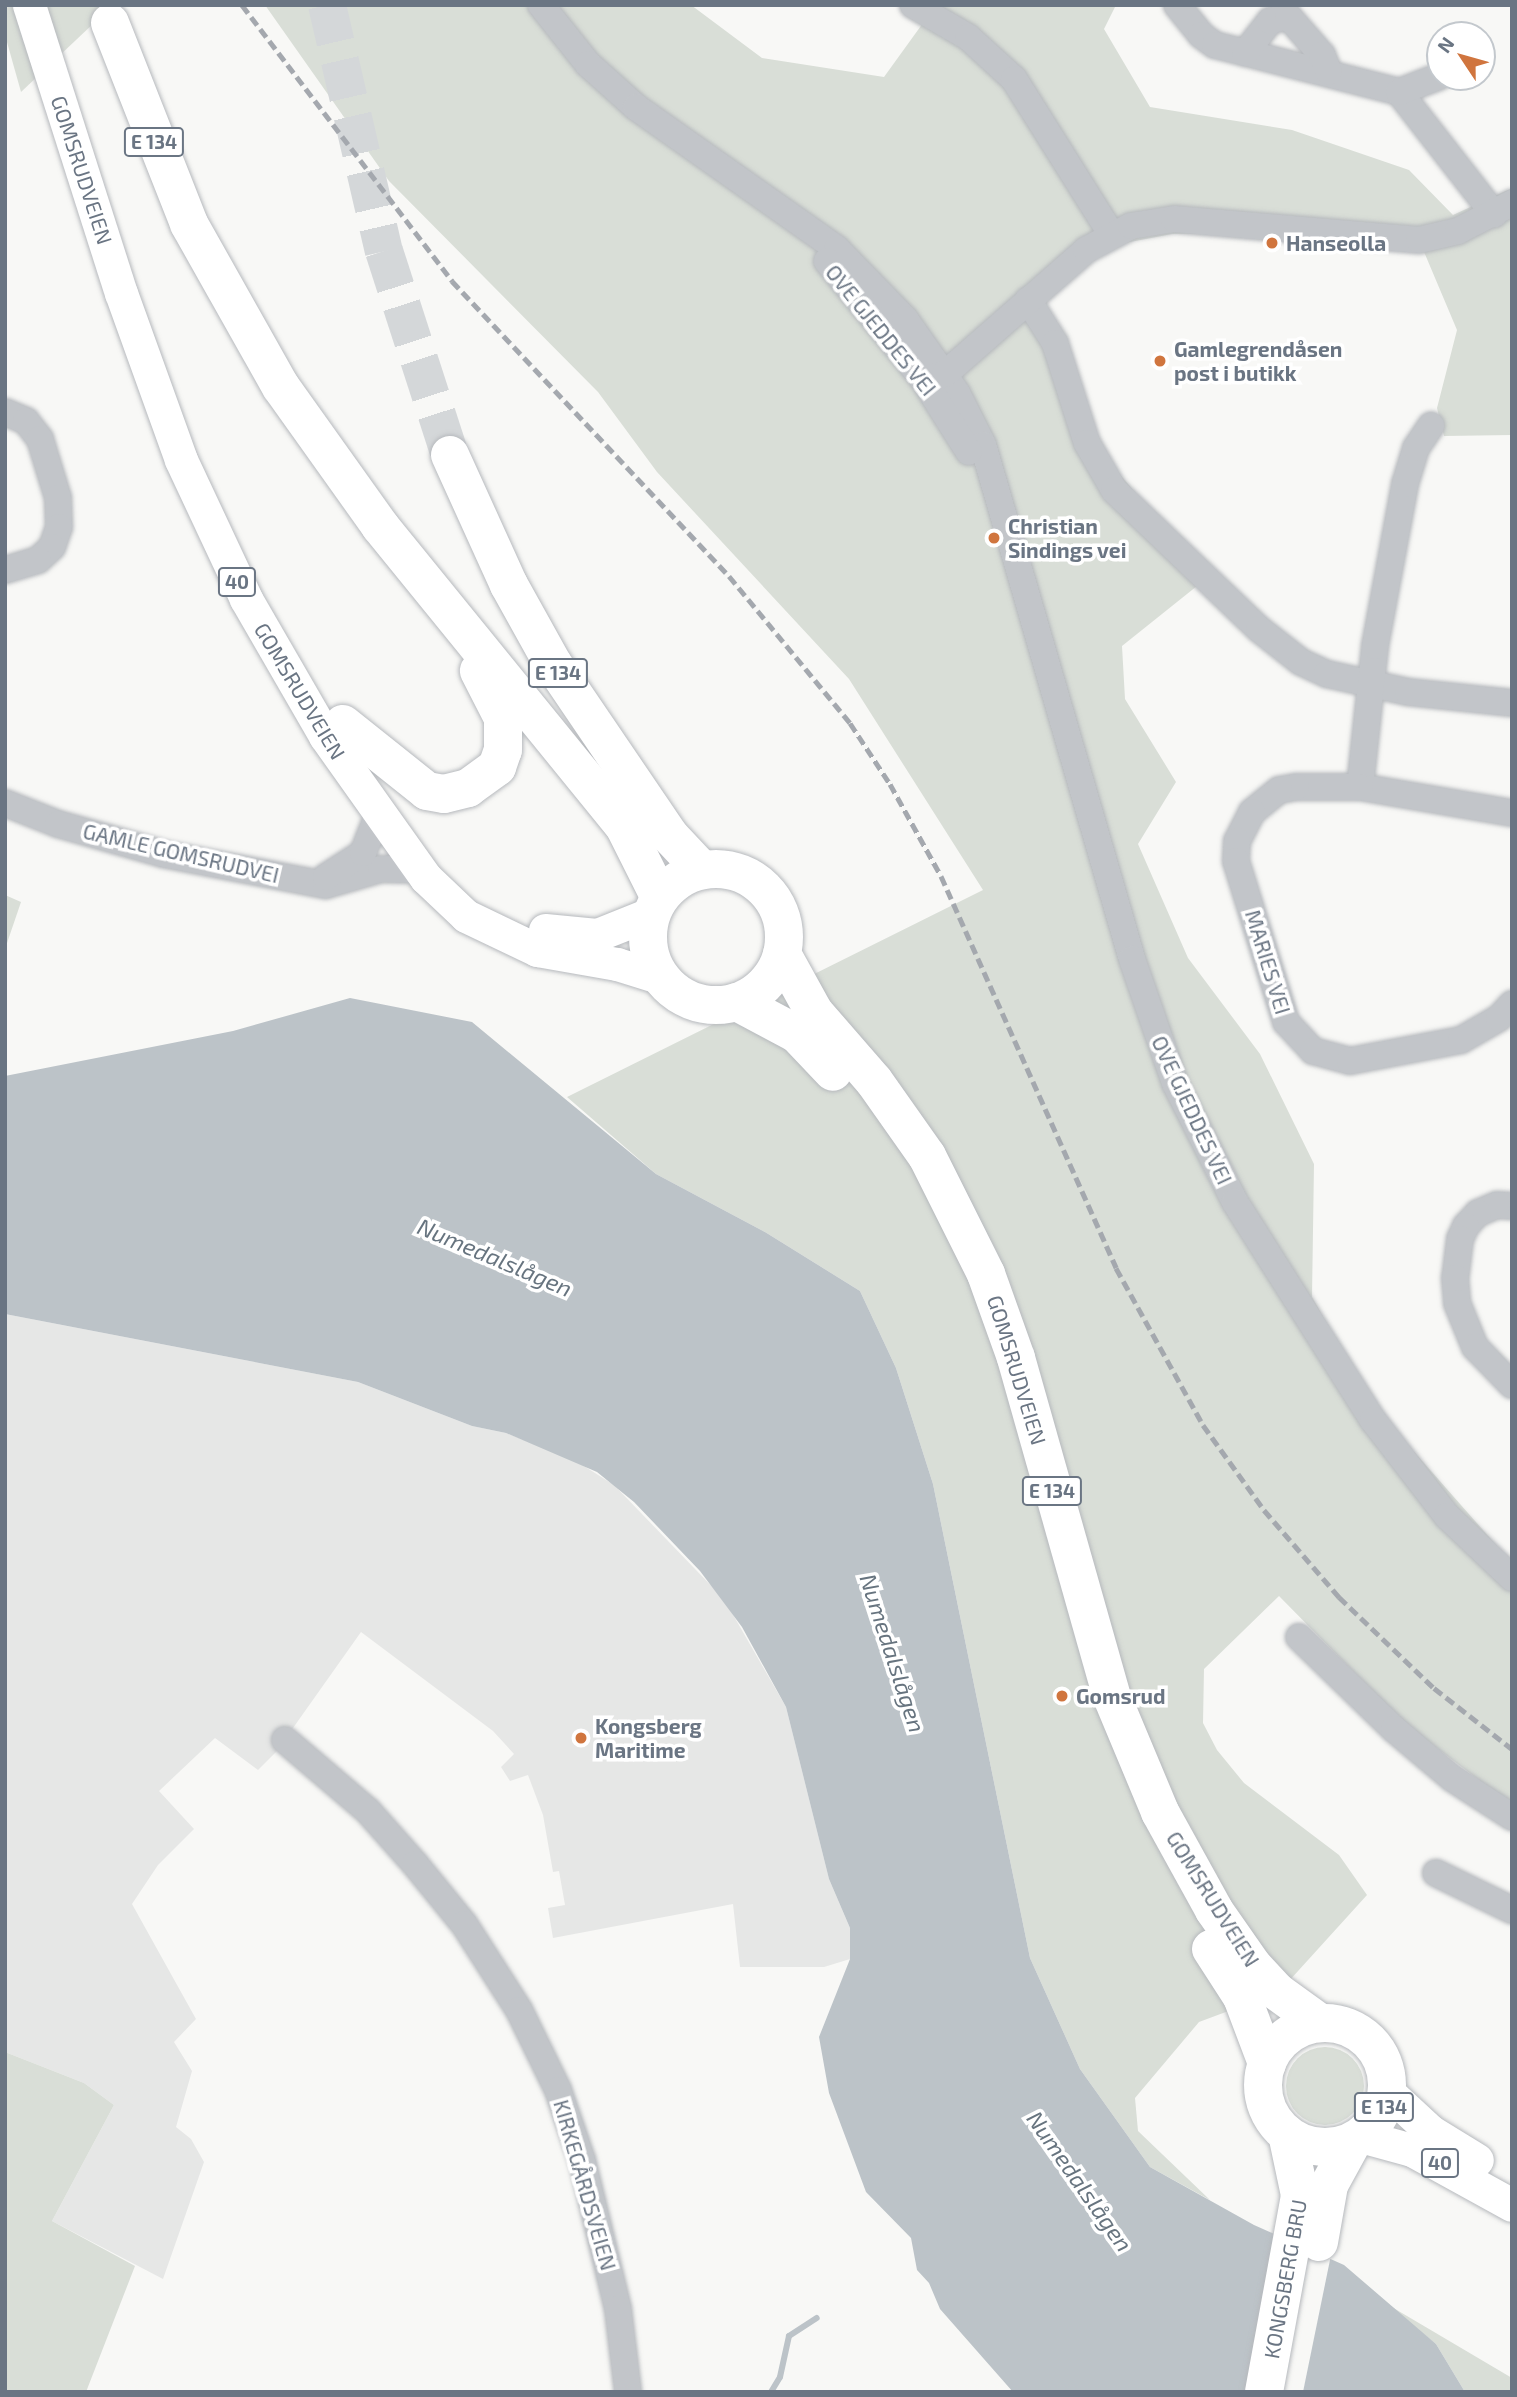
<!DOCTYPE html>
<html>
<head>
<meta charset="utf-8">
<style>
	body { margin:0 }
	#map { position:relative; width:1517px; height:2397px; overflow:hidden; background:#f8f8f6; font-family:"Exo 2",sans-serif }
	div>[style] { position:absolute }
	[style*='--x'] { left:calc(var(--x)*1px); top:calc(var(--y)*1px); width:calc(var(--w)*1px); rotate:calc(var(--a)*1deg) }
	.built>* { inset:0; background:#e6e7e6 }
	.green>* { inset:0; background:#d9ded7 }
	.round { border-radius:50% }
	.water>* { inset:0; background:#bcc3c8 }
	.pier>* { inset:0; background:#f8f8f6 }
	.stream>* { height:6px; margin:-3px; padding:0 3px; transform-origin:3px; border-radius:3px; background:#bcc3c8 }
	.highway-tunnel>* { height:38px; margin-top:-19px; transform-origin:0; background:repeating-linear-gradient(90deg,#d4d7d9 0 38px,transparent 0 57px) }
	.roads { filter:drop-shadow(0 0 2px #b6b9bd) drop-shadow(0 0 2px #b6b9bd) }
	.minor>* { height:26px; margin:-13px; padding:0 13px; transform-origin:13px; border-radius:13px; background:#c2c5c9 }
	.major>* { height:33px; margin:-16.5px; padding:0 16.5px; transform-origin:16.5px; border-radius:16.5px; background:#fff }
	.highway>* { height:38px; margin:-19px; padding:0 19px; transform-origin:19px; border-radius:19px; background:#fff }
	.highway>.ring { margin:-19px; padding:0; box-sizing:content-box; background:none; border:38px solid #fff; border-radius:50% }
	.rail>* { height:5px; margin-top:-2.5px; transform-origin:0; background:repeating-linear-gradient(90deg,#a4a8ae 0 10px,transparent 0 15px) }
	.dots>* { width:19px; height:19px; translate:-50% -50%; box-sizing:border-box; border:4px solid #fff; border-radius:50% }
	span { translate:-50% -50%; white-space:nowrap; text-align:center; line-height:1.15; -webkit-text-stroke:7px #fff; paint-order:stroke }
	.shield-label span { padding:2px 5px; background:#fff; border:2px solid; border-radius:5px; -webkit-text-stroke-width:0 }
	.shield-label { font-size:19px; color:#6a7583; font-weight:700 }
	.street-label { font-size:21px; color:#6a7583 }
	.poi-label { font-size:21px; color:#6a7583; font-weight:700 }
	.left { translate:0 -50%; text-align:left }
	.water-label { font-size:23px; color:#67747f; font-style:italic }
	.frame { position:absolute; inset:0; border:7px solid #6a7583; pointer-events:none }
	.north { position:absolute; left:1426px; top:21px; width:70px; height:70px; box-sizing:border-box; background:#fff; border:2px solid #c3c8cd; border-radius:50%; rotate:306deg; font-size:19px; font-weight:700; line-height:28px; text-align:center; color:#6a7583 }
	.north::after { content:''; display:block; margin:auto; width:24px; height:32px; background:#d0753e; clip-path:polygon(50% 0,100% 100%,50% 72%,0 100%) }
</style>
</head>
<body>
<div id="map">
	<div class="built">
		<div style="clip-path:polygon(5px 1314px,358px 1382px,472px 1426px,506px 1433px,576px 1461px,614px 1485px,724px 1599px,786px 1707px,829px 1879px,850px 1928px,850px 1959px,824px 1967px,740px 1967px,733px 1904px,553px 1938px,548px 1908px,565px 1905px,559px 1871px,553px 1872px,543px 1815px,528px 1775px,510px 1781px,501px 1767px,514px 1754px,493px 1731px,361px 1632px,276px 1752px,258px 1770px,215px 1738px,159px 1791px,194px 1829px,158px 1865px,132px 1904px,196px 2019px,174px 2042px,192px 2071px,176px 2127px,191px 2139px,204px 2162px,163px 2279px,52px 2221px,114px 2105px,84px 2083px,5px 2052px)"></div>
	</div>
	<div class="green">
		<div style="clip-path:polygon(5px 5px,113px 5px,21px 92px,5px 35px)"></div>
		<div style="clip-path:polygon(265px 5px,691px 5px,762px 58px,884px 77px,936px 5px,1116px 5px,1104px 29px,1150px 107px,1292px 130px,1409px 170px,1453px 215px,1512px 188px,1512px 435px,1444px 436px,1437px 408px,1457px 330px,1419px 240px,1340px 247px,1238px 233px,1172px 234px,1109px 246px,1032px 304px,1102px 453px,1207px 578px,1122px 646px,1125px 699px,1176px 782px,1138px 844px,1188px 958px,1260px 1054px,1314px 1164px,1312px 1297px,1372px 1404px,1512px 1563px,1512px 1805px,1405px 1724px,1279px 1596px,1204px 1669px,1203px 1723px,1217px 1750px,1244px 1783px,1339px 1855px,1367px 1895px,1279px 1992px,1199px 2022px,1135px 2098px,1138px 2131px,1210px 2200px,1150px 2167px,1080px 2069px,1030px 1958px,933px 1484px,896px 1368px,860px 1291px,765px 1232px,656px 1174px,567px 1097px,983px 890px,849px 679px,657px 472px,598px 392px,389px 181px)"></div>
		<div style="clip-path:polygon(5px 895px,21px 902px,5px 949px)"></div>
		<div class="round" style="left:1286px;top:2047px;width:78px;height:78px"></div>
		<div style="clip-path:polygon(5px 2052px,84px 2083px,114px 2105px,52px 2221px,135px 2266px,86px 2392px,5px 2392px)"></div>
		<div style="clip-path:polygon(1385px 2303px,1512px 2378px,1512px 2392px,1465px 2392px,1436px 2344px)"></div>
	</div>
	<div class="water">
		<div style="clip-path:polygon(350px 998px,472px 1022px,656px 1174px,765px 1232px,860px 1291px,896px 1368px,933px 1484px,1030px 1958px,1080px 2069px,1150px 2167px,1254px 2225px,1344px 2265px,1436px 2344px,1465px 2392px,1013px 2392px,940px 2309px,929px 2283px,917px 2270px,911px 2238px,866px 2192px,829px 2093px,819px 2037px,850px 1959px,850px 1928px,829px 1879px,786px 1707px,742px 1627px,700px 1571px,634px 1502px,597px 1472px,506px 1433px,472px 1426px,358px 1382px,5px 1314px,5px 1076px,233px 1031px)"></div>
	</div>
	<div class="pier">
		<div style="clip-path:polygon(1331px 2255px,1303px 2392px,1250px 2392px,1278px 2258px)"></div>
	</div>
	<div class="stream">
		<div style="--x:771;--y:2392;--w:17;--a:-59"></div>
		<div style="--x:780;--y:2377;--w:42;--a:-77.6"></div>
		<div style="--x:789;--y:2336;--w:33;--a:-33"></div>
	</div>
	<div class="highway-tunnel">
		<div style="--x:327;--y:5;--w:253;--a:77"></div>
		<div style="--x:384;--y:251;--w:214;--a:72.1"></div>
	</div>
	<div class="roads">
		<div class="minor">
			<div style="--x:541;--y:5;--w:75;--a:51.5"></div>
			<div style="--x:588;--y:64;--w:64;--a:41.9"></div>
			<div style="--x:636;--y:107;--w:246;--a:35.2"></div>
			<div style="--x:837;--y:249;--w:98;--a:45.8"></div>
			<div style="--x:905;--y:319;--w:90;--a:54.9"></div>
			<div style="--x:957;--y:393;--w:58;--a:63.4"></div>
			<div style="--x:983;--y:445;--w:535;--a:73.83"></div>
			<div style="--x:1132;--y:959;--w:131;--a:70.9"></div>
			<div style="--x:1175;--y:1083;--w:133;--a:63.2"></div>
			<div style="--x:1235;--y:1202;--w:258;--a:57.7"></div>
			<div style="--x:1373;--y:1420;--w:121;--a:52.4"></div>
			<div style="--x:1447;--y:1516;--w:90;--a:43.6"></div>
			<div style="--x:913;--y:5;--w:64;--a:30.2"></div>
			<div style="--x:968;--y:37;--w:62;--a:42.4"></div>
			<div style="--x:1014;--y:79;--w:184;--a:57.9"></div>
			<div style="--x:1177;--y:5;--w:38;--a:51"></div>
			<div style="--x:1201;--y:35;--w:17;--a:36"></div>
			<div style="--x:1215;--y:45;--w:190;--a:14.3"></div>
			<div style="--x:1399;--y:92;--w:155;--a:52.1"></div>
			<div style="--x:1245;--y:53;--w:41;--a:-52"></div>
			<div style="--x:1270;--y:21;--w:19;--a:-16"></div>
			<div style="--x:1288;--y:16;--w:52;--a:48.9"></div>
			<div style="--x:1322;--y:55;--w:18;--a:68"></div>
			<div style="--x:1399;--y:92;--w:44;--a:-21.3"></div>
			<div style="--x:827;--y:261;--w:152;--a:50.9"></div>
			<div style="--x:923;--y:379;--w:86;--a:57.8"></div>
			<div style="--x:1028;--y:300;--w:51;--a:57.9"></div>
			<div style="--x:1055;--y:343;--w:105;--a:72.3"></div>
			<div style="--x:1087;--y:443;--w:54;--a:60.1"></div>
			<div style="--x:1114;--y:490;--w:201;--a:43.8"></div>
			<div style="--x:1259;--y:629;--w:53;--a:38.2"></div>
			<div style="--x:1301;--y:662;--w:29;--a:25"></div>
			<div style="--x:1327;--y:674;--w:83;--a:12.5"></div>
			<div style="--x:1408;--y:692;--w:105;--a:6"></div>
			<div style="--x:923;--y:379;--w:23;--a:-13"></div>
			<div style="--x:945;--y:374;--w:188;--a:-41.3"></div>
			<div style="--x:1086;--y:250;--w:51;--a:-28.1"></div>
			<div style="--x:1131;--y:226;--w:44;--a:-9.2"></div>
			<div style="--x:1174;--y:219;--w:246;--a:4.9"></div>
			<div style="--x:1419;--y:240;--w:40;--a:-13"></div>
			<div style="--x:1458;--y:231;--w:61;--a:-27.4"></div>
			<div style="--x:5;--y:412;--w:23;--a:23"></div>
			<div style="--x:26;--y:421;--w:23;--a:52"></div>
			<div style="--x:40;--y:439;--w:62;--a:73"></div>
			<div style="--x:58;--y:498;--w:29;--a:88"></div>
			<div style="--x:59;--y:527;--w:21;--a:109"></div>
			<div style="--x:52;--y:547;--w:19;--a:137"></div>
			<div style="--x:38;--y:560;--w:34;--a:163"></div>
			<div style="--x:1360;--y:787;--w:142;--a:-83.9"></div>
			<div style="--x:1375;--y:646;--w:165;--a:-79.5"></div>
			<div style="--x:1405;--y:484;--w:38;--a:-73"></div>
			<div style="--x:1416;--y:448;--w:27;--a:-56"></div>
			<div style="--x:5;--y:803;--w:57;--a:21.6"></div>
			<div style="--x:58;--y:824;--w:109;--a:15.9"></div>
			<div style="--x:163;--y:854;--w:166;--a:10.8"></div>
			<div style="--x:326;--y:885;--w:57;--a:-16.2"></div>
			<div style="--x:381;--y:869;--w:39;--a:1"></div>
			<div style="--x:1512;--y:813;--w:154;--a:-170.3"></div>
			<div style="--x:1360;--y:787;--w:64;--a:180"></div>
			<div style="--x:1296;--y:787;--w:17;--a:170"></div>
			<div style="--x:1279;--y:790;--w:35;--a:141"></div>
			<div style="--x:1252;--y:812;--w:33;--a:117"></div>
			<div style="--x:1237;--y:841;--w:20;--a:93"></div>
			<div style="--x:1236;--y:861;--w:169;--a:72.7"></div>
			<div style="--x:1286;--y:1022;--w:40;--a:47"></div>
			<div style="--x:1313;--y:1051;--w:38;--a:15"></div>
			<div style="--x:1350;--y:1061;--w:113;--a:-10.7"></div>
			<div style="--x:1461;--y:1040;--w:44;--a:-30.1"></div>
			<div style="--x:1499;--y:1018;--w:19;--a:-47"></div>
			<div style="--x:326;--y:877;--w:44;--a:-33"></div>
			<div style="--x:363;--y:853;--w:41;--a:-68.5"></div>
			<div style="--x:1512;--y:1206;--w:15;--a:-176"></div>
			<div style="--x:1497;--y:1205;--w:21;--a:157"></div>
			<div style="--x:1478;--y:1213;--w:18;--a:133"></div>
			<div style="--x:1466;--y:1226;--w:14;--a:115"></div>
			<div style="--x:1460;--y:1239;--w:39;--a:97"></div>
			<div style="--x:1455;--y:1278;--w:25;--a:85"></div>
			<div style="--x:1457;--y:1303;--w:48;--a:67.8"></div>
			<div style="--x:1475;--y:1347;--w:53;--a:45.8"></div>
			<div style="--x:1299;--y:1637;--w:132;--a:44.1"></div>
			<div style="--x:1394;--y:1729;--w:76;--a:40.2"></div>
			<div style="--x:1452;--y:1778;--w:72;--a:33"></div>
			<div style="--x:285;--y:1740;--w:109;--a:40.5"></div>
			<div style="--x:368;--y:1811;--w:71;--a:48.4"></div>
			<div style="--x:415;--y:1864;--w:77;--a:50.8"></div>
			<div style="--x:464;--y:1924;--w:102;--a:57.4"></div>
			<div style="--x:519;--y:2010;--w:89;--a:64"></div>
			<div style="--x:558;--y:2090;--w:74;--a:71.1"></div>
			<div style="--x:582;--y:2160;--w:153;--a:76.4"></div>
			<div style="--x:618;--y:2309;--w:84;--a:83.1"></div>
			<div style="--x:1436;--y:1873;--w:85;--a:26"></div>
		</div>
		<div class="major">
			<div style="--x:29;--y:5;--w:302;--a:72.3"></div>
			<div style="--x:121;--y:293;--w:177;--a:70.2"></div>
			<div style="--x:181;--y:460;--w:153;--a:64.9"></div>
			<div style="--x:246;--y:599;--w:158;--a:60"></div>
			<div style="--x:325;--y:736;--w:174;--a:54.6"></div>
			<div style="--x:426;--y:878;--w:55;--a:43.5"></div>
			<div style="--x:466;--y:916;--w:79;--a:25.6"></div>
			<div style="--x:537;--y:950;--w:81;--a:9.9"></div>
			<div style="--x:617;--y:964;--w:47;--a:17.3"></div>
			<div style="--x:545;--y:930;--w:52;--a:5.5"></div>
			<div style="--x:597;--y:935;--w:59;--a:-21.8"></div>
			<div style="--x:1387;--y:2091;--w:59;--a:42.9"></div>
			<div style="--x:1430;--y:2131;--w:55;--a:31.7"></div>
			<div style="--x:1361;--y:2136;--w:53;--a:15.4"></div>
			<div style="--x:1412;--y:2150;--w:114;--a:28.8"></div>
		</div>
		<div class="highway">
			<div style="--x:110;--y:23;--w:216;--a:68.5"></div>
			<div style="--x:189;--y:224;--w:187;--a:60.6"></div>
			<div style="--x:281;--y:387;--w:171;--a:54.5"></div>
			<div style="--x:380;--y:526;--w:387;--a:50.9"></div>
			<div style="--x:624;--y:826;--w:80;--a:63.4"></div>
			<div style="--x:450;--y:455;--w:143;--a:65.6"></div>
			<div style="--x:509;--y:585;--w:90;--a:60.9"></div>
			<div style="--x:553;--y:664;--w:207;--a:55.8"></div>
			<div style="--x:669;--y:835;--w:48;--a:46.7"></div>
			<div style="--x:343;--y:724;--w:107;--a:38.6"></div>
			<div style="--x:427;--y:791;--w:17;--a:10"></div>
			<div style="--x:444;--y:794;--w:25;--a:-14"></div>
			<div style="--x:468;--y:788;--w:36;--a:-36"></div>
			<div style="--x:497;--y:767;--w:18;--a:-71"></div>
			<div style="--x:503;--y:750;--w:32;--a:-90"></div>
			<div style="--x:503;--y:718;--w:53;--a:-117.1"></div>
			<div class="ring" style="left:648px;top:869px;width:98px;height:98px"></div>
			<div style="--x:782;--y:954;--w:66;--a:61.1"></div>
			<div style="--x:814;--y:1012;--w:91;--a:49"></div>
			<div style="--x:874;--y:1081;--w:92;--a:54.8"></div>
			<div style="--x:927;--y:1156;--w:132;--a:63.4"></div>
			<div style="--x:986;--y:1274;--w:89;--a:70.3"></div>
			<div style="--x:1016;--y:1358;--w:352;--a:74.2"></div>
			<div style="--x:1112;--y:1697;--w:125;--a:67.3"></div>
			<div style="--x:1160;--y:1812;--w:112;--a:61.1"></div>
			<div style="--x:1214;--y:1910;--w:68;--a:55.1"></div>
			<div style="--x:1253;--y:1966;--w:34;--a:47"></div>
			<div style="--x:1276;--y:1991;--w:54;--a:36"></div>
			<div style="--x:737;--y:1002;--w:68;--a:28.1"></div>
			<div style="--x:797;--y:1034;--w:52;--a:46.5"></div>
			<div style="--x:1211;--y:1949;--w:57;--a:57.1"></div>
			<div style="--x:1242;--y:1997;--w:71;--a:69.3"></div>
			<div class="ring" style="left:1263px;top:2023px;width:86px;height:86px"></div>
			<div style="--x:1319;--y:2242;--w:58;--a:-80"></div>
			<div style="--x:1329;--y:2185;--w:50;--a:-61.4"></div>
			<div style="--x:1264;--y:2392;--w:200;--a:-79.6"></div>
			<div style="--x:1300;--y:2195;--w:62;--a:-102"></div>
		</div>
	</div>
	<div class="rail">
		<div style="--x:242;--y:5;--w:347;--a:52.7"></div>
		<div style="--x:452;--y:281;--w:405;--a:46.8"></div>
		<div style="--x:729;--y:576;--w:190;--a:50.5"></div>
		<div style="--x:850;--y:723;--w:73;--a:56.7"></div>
		<div style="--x:890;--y:784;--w:105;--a:61"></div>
		<div style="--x:941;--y:876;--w:429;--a:65.9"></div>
		<div style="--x:1116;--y:1268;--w:179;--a:61"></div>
		<div style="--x:1203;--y:1425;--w:105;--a:54.3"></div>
		<div style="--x:1264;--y:1510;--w:115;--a:49.2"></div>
		<div style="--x:1339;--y:1597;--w:132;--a:43.8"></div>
		<div style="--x:1434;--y:1688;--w:99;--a:38"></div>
	</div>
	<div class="dots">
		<div style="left:1272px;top:243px;background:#d0753e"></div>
		<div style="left:1160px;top:361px;background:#d0753e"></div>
		<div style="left:994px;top:538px;background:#d0753e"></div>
		<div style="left:1062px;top:1696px;background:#d0753e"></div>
		<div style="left:581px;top:1738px;background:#d0753e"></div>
	</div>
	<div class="shield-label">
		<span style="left:154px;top:142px">E 134</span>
		<span style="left:237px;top:582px">40</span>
		<span style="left:558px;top:673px">E 134</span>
		<span style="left:1052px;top:1491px">E 134</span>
		<span style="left:1384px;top:2107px">E 134</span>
		<span style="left:1440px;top:2163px">40</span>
	</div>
	<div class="street-label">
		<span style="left:82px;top:170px;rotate:72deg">GOMSRUDVEIEN</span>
		<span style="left:881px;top:330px;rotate:51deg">OVE GJEDDES VEI</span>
		<span style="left:300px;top:691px;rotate:59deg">GOMSRUDVEIEN</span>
		<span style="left:181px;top:853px;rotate:13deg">GAMLE GOMSRUDVEI</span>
		<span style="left:1268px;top:962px;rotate:73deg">MARIES VEI</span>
		<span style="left:1192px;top:1110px;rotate:65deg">OVE GJEDDES VEI</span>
		<span style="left:1017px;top:1370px;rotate:73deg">GOMSRUDVEIEN</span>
		<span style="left:1213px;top:1899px;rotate:58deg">GOMSRUDVEIEN</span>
		<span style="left:585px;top:2185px;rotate:74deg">KIRKEGÅRDSVEIEN</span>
		<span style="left:1285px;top:2279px;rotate:-80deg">KONGSBERG BRU</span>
	</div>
	<div class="poi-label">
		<span class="left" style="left:1286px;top:243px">Hanseolla</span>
		<span class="left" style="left:1174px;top:361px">Gamlegrendåsen<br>post i butikk</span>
		<span class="left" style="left:1008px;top:538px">Christian<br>Sindings vei</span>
		<span class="left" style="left:1076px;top:1696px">Gomsrud</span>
		<span class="left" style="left:595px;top:1738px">Kongsberg<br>Maritime</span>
	</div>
	<div class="water-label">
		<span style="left:495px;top:1257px;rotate:23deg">Numedalslågen</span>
		<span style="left:893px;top:1653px;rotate:72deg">Numedalslågen</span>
		<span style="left:1080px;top:2181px;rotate:55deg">Numedalslågen</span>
	</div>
	<div class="frame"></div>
	<div class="north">N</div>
</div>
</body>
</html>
